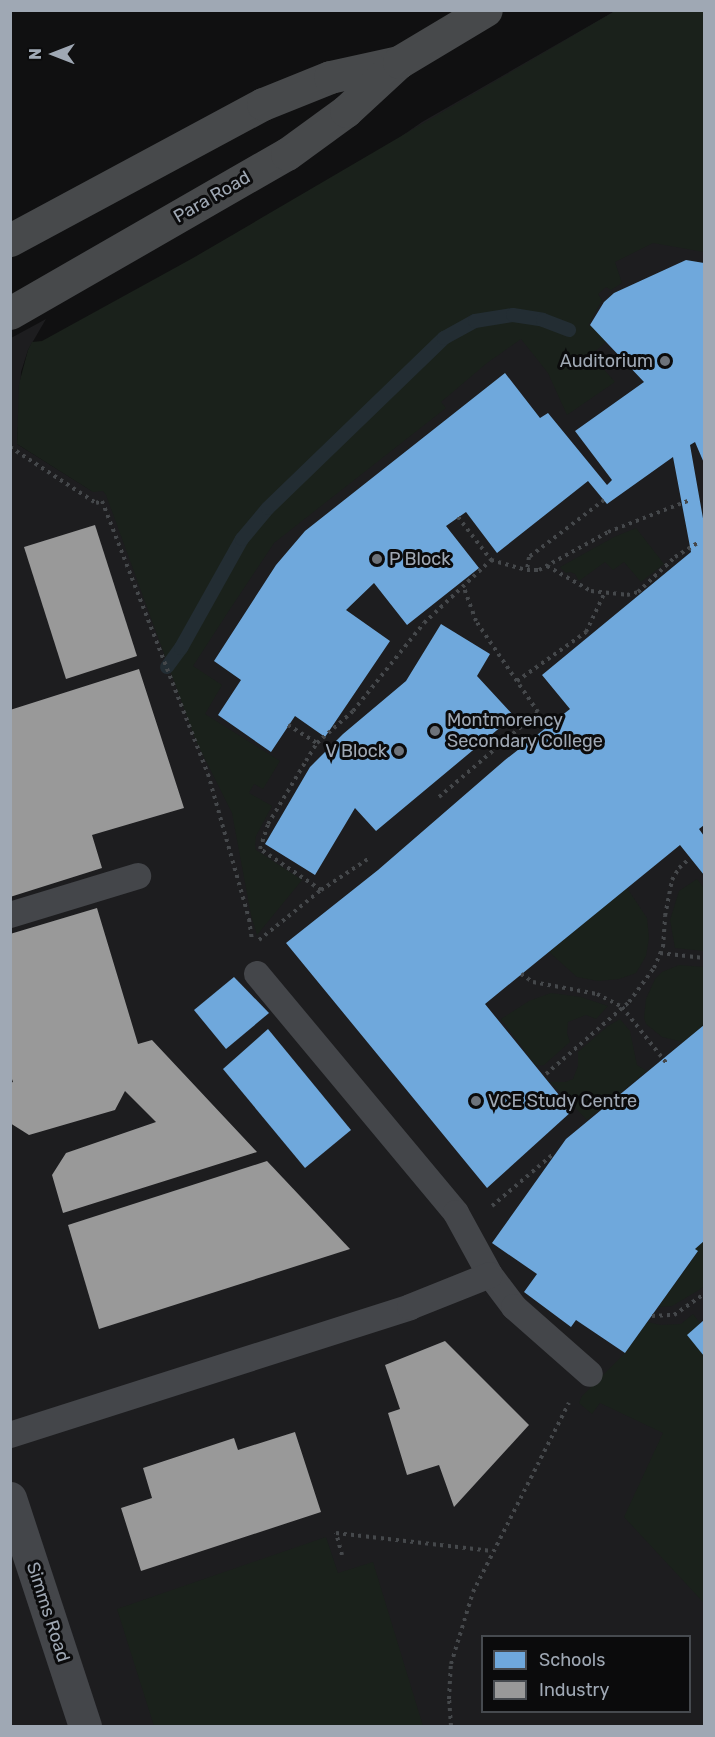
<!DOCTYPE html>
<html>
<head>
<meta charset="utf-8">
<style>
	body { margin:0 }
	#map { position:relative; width:715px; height:1737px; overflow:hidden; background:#101011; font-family:Rubik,sans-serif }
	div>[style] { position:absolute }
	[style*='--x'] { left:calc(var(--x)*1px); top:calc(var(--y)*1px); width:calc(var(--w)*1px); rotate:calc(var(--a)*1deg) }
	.built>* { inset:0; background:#1d1d1f }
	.green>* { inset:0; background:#1a211b }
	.schools>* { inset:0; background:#6fa8dc }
	.industry>* { inset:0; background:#999 }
	.stream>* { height:14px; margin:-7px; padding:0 7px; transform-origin:7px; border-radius:7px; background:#232d33 }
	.path>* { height:4px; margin-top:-2px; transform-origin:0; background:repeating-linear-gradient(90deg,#45484b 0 3px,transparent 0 7.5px) }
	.lane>* { height:26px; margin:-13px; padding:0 13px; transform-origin:13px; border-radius:13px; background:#44464a }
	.street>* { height:33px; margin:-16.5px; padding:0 16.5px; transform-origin:16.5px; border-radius:16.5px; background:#44464a }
	.primary>* { height:33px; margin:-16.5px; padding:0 16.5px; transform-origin:16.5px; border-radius:16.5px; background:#47494b }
	.dots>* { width:16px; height:16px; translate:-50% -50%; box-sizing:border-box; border:3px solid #0b0b0c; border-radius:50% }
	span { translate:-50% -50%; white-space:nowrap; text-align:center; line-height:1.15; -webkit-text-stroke:6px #0b0b0c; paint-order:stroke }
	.street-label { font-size:18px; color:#9fa8b4 }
	.poi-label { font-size:18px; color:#9fa8b4 }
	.right { translate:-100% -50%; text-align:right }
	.left { translate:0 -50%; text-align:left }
	.frame { position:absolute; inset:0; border:12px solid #9fa8b4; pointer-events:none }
	.legend { position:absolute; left:481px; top:1635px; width:210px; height:78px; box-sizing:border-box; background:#0b0b0c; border:2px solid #464a4f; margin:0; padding:8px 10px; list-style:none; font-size:18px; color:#9fa8b4 }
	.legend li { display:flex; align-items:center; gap:12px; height:30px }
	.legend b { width:30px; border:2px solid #464a4f }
	.north { position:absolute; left:24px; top:24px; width:60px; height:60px; -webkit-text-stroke:4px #0b0b0c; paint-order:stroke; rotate:270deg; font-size:16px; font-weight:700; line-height:24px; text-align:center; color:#9fa8b4 }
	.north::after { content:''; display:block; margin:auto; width:21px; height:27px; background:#9fa8b4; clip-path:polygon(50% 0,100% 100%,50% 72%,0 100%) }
</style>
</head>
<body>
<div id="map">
	<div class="built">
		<div style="clip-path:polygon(evenodd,615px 11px,704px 11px,704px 1726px,11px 1726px,11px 338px,46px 319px,28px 350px,21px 372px,17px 444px,92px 491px,89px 353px,422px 122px,615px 11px,482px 1636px,690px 1636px,690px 1712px,482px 1712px,482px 1636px)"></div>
	</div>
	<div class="green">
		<div style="clip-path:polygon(615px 11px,704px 11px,704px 252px,653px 243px,615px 262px,622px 283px,611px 290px,606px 287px,598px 294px,602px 300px,588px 326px,590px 325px,607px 341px,591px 355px,615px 382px,567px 415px,548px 373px,521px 339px,487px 363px,441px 402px,446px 408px,274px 543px,232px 606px,193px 666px,222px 685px,205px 714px,280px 761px,263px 789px,254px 784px,249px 793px,272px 806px,256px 836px,255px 846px,256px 850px,302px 880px,257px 935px,251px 915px,232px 813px,196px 741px,106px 495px,103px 491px,93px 492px,17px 444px,19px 384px,28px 350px,32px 342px,42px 341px,193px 258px)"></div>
		<div style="clip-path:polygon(636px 528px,664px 564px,641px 582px,624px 562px,613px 570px,605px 562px,579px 581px,575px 574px,570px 572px,566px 573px,560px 567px,614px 537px)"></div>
		<div style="clip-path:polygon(697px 879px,704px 888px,704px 951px,675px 948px,670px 920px,679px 891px)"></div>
		<div style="clip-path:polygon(627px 888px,647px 918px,649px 938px,646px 956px,636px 973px,619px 979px,598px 981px,577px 977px,549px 952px)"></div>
		<div style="clip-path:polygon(679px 965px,704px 967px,704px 1025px,683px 1042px,662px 1037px,646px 1024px,644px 1018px,646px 999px,655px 979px,662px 972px)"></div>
		<div style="clip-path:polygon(551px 993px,581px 997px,608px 1006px,596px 1019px,586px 1015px,568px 1022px,567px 1033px,570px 1042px,544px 1065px,536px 1066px,501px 1019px,529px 1001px)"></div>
		<div style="clip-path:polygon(620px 1019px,630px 1031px,637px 1065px,647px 1071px,587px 1120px,550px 1082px,565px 1082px,573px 1079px,578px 1066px,578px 1052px,608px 1026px)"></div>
		<div style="clip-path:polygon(704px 1241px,704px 1287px,672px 1306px,658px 1307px,698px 1252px,695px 1249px)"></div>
		<div style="clip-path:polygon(693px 1314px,700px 1323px,688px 1335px,704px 1356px,704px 1603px,624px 1517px,663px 1433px,600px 1403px,592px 1414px,579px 1403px,582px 1396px,625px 1353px,647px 1322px,661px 1325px,681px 1324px)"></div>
		<div style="clip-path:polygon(326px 1537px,338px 1573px,373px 1562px,423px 1726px,154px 1726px,117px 1609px)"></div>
	</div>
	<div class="schools">
		<div style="clip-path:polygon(686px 260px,704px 263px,704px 463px,695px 442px,690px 445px,704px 524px,704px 825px,699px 829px,704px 836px,704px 875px,680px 845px,485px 1004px,572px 1111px,487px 1188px,286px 943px,378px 870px,505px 760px,570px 709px,542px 675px,691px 552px,673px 457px,607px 504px,588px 481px,497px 553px,466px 512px,446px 526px,479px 568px,407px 625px,374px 583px,346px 610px,390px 641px,325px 737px,295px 716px,271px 752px,218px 715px,241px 680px,214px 661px,276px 565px,305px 531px,505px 373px,540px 418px,548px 413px,607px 485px,612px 480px,575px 431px,644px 382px,590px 325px,604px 302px,614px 293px)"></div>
		<div style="clip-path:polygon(441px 624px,490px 654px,477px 676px,514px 716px,376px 831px,355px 808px,315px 875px,265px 844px,310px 767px,343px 734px,406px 681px)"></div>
		<div style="clip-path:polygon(234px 977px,269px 1013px,226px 1049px,194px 1010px)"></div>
		<div style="clip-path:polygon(704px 1025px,704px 1241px,695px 1249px,698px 1251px,625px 1353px,576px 1320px,571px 1327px,524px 1292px,537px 1274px,492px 1243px,566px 1139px)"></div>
		<div style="clip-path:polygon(268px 1029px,351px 1130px,305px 1168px,223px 1069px)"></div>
		<div style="clip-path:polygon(704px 1320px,704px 1356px,687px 1335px)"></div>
	</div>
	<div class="industry">
		<div style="clip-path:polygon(95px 525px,137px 656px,66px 679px,24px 547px)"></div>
		<div style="clip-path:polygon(139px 669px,184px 808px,92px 835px,102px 868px,10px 897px,10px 710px)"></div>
		<div style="clip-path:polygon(97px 908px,138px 1044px,152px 1040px,257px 1152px,63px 1213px,52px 1175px,66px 1153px,156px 1122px,125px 1091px,115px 1110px,29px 1135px,10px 1123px,10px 1083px,13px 1082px,10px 1073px,10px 934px)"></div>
		<div style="clip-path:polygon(267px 1161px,350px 1249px,99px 1329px,68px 1225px)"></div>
		<div style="clip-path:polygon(445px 1341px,529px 1425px,454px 1507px,439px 1465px,407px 1475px,388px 1413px,400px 1409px,385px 1365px)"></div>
		<div style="clip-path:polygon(295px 1432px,321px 1512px,141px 1571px,121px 1508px,152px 1498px,143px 1468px,234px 1438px,238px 1450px)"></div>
	</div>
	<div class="stream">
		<div style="--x:167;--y:667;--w:24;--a:-54"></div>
		<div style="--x:181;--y:648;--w:125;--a:-60.8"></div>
		<div style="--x:242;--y:539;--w:40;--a:-50"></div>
		<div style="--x:268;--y:508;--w:245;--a:-44"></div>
		<div style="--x:444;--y:338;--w:35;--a:-29"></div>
		<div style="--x:475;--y:321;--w:38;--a:-9"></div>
		<div style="--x:513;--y:315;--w:30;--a:9"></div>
		<div style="--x:543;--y:320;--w:28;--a:21"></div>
	</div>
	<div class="path">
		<div style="--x:10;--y:447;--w:103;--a:33.1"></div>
		<div style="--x:96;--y:503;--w:6;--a:-18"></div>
		<div style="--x:102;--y:501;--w:293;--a:68.8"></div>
		<div style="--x:208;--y:774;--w:151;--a:74.2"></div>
		<div style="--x:249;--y:919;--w:22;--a:82"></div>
		<div style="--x:604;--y:500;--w:94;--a:142.8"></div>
		<div style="--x:529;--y:557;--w:13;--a:99"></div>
		<div style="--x:527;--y:570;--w:12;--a:0"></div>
		<div style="--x:539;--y:570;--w:79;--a:-28.8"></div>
		<div style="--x:608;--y:532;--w:88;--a:-21.3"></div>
		<div style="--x:458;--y:517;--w:54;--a:52.5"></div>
		<div style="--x:491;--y:560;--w:37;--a:16"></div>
		<div style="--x:547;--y:566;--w:51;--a:29.6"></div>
		<div style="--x:591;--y:591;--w:36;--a:6"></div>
		<div style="--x:627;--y:595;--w:11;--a:-15"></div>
		<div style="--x:638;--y:592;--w:51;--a:-43.4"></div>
		<div style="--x:675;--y:557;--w:26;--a:-32"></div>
		<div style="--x:517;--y:681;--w:85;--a:-35.4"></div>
		<div style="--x:586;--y:632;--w:44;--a:-64.6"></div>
		<div style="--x:288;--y:725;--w:34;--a:32"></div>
		<div style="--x:439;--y:797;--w:130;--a:-40.6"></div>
		<div style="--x:538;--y:712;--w:110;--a:-124.3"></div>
		<div style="--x:476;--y:621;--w:37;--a:-110"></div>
		<div style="--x:321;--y:890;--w:56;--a:-33.4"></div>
		<div style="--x:259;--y:940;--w:80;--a:-38.9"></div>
		<div style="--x:321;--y:890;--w:73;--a:-146.1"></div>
		<div style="--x:260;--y:849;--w:26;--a:-72"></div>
		<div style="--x:268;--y:824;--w:74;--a:-58.9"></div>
		<div style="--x:306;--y:761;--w:21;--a:-59"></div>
		<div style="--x:317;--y:743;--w:48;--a:-41.6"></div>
		<div style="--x:353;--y:711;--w:113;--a:-51.1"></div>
		<div style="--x:424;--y:623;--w:92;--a:-43.2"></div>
		<div style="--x:660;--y:953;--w:44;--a:6.5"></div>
		<div style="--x:521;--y:974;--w:14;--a:34"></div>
		<div style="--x:533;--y:982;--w:65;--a:10.6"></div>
		<div style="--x:597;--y:994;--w:28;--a:27"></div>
		<div style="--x:622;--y:1007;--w:74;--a:51.6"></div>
		<div style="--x:546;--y:1074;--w:110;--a:-40.9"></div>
		<div style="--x:629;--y:1002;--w:42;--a:-53.7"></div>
		<div style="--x:654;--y:968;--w:23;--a:-67"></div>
		<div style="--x:663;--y:947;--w:31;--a:-86"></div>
		<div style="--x:665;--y:916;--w:37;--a:-79"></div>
		<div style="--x:672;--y:880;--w:14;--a:-60"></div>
		<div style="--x:679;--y:868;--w:15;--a:-42"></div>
		<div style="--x:492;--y:1206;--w:80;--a:-40.4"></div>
		<div style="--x:652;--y:1316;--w:22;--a:-3"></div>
		<div style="--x:674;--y:1315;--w:37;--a:-35"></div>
		<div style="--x:342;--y:1555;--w:23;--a:-105"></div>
		<div style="--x:336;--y:1533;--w:157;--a:6.6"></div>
		<div style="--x:451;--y:1726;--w:27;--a:-94"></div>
		<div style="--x:449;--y:1699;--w:35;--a:-87"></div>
		<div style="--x:451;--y:1664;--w:75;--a:-73"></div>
		<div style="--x:473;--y:1592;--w:212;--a:-63.1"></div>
	</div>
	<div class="lane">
		<div style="--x:10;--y:915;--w:134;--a:-16.9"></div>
		<div style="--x:257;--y:974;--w:311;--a:50.2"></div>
		<div style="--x:456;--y:1213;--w:71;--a:61.3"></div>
		<div style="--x:490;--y:1275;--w:40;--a:53"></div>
		<div style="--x:514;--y:1307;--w:101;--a:41.4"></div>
		<div style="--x:10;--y:1435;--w:420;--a:-17.7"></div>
		<div style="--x:410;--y:1307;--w:86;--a:-21.8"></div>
	</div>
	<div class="street">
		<div style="--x:10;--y:1498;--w:240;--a:71.8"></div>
	</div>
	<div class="primary">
		<div style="--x:10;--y:240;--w:287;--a:-28.3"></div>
		<div style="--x:263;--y:104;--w:72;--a:-21.9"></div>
		<div style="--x:330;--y:77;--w:71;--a:-12.3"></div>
		<div style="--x:10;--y:313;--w:319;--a:-29.9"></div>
		<div style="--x:287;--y:154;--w:73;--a:-36.1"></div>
		<div style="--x:346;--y:111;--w:72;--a:-42.8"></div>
		<div style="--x:399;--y:62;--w:101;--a:-30.9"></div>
	</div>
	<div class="dots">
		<div style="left:665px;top:361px;background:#6d737b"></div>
		<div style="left:377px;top:559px;background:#6d737b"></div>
		<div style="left:435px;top:731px;background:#6d737b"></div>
		<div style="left:399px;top:751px;background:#6d737b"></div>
		<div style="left:476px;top:1101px;background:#6d737b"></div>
	</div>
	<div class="street-label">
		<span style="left:212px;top:197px;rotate:-30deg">Para Road</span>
		<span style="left:48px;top:1612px;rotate:72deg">Simms Road</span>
	</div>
	<div class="poi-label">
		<span class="right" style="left:653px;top:361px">Auditorium</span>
		<span class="left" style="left:389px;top:559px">P Block</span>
		<span class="left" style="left:447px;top:731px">Montmorency<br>Secondary College</span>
		<span class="right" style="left:387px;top:751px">V Block</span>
		<span class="left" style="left:488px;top:1101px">VCE Study Centre</span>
	</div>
	<div class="frame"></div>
	<ul class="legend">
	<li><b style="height:16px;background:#6fa8dc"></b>Schools</li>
	<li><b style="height:16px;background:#999"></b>Industry</li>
	</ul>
	<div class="north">N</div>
</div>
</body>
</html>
